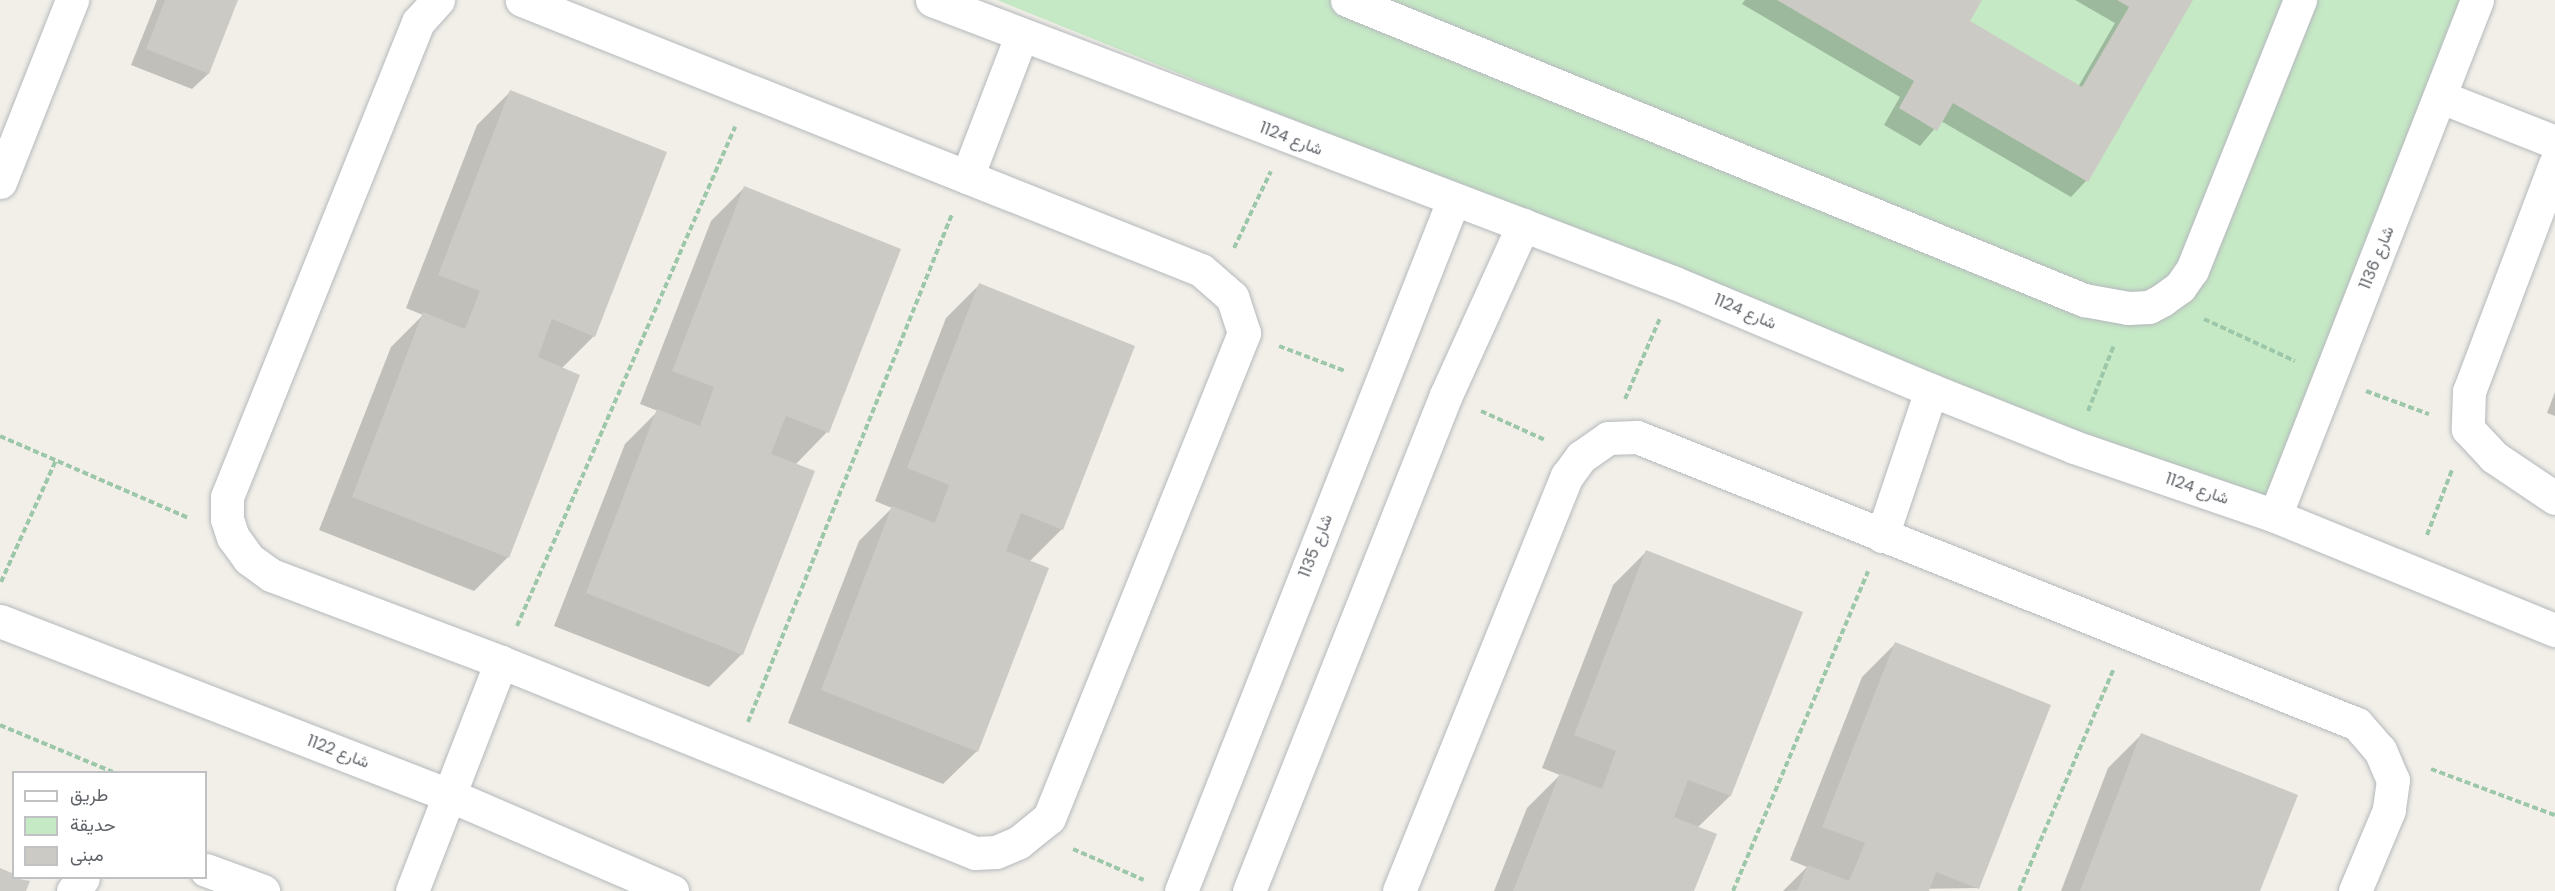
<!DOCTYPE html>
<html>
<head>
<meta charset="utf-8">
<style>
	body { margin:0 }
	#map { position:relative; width:2555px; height:891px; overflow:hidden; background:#f1efe8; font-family:Poppins,Vazirmatn,sans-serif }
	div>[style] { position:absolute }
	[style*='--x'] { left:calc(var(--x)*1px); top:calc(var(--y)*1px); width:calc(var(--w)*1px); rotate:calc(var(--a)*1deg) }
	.green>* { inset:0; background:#c5e8c5 }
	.shadow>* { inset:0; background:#0003 }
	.building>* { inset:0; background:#cccac5 }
	.path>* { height:4px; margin-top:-2px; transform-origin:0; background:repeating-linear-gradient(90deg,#9cc7a9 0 6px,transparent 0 9px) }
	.roads { filter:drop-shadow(0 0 2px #b5b8bc) drop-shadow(0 0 2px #b5b8bc) }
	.minor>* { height:33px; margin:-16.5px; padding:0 16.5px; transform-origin:16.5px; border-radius:16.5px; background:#fff }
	span { translate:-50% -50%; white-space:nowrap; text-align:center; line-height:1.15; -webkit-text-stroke:4.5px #fff; paint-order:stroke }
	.street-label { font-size:16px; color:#5f6368 }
	.legend { position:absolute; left:12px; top:771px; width:195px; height:108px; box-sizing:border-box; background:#fff; border:2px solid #bfc1c3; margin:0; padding:8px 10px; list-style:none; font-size:18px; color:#5f6368 }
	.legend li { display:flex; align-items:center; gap:12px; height:30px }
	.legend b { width:30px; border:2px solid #bfc1c3 }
</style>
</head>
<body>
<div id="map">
	<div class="green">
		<div style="clip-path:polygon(997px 0,2477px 0,2275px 516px)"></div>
	</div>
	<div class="shadow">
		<div style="clip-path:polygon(157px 0,237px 0,208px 74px,192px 89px,131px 65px)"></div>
		<div style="clip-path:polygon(1745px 0,1980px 0,1968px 22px,2078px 87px,2115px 23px,2075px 0,2191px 0,2086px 181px,2071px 197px,1941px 121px,1920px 146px,1884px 125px,1900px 97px,1742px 4px)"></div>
		<div style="clip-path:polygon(510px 92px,594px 336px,561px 369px,578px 376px,507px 558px,474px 591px,319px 530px,391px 347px,423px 315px,406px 308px,477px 125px)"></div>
		<div style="clip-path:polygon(744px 188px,827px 432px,795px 465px,742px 654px,709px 687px,554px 626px,625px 444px,658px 411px,640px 404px,711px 221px)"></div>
		<div style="clip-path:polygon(979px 285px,1062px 529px,1029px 562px,977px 751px,943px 784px,788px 723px,859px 541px,892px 508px,875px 501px,946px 318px)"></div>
		<div style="clip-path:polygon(2555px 392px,2555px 416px,2547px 413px)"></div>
		<div style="clip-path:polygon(1646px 552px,1801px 613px,1730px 796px,1697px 828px,1693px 891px,1494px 891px,1527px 808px,1560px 775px,1542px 768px,1613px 585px)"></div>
		<div style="clip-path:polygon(1895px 644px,1978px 888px,1783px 891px,1807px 867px,1790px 860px,1862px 677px)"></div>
		<div style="clip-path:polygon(2141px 735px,2259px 891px,2061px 891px,2108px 768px)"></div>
	</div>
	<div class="building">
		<div style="clip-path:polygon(165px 0,238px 0,209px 74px,146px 49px)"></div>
		<div style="clip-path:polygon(1777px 0,1982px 0,1970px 21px,2082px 87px,2129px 7px,2117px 0,2193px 0,2088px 182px,1953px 103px,1937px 131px,1899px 108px,1914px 81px)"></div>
		<div style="clip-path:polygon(510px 90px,667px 152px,595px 337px,552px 319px,538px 357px,580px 375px,509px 558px,352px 497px,423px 312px,465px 329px,480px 291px,438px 275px)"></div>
		<div style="clip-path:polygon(744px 186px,901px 249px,829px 433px,786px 416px,771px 454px,815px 471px,743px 655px,586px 593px,657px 409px,700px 426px,714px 387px,672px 371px)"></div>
		<div style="clip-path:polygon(979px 283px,1135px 346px,1063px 530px,1021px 513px,1006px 551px,1049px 568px,978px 752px,821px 690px,892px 506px,935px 523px,949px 485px,907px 468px)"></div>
		<div style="clip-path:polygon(1646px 550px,1803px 612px,1731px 796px,1688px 780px,1674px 817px,1717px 834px,1694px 891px,1513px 891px,1560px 773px,1602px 789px,1616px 751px,1574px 735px)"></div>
		<div style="clip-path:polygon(1895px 642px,2051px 705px,1979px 889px,1936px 872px,1929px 891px,1797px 891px,1808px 865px,1849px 881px,1865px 843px,1822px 827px)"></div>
		<div style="clip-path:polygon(2141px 733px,2298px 795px,2260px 891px,2080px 891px)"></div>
		<div style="clip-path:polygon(0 868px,14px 874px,14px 878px,30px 881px,26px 891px,0 891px)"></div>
	</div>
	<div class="path">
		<div style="--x:1234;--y:248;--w:85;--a:-64.3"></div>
		<div style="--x:2204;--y:319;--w:100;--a:24.8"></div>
		<div style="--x:1279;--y:346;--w:71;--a:20.7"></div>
		<div style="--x:2366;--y:391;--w:67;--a:20.1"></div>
		<div style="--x:1625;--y:399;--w:88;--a:-66.6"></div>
		<div style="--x:1481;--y:411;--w:70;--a:24.4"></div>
		<div style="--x:2088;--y:411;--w:71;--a:-68.5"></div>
		<div style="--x:0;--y:436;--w:206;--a:23.5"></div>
		<div style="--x:2427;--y:535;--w:70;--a:-69"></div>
		<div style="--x:1;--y:582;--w:134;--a:-65.7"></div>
		<div style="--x:517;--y:626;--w:545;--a:-66.4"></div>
		<div style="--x:748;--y:722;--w:547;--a:-68.12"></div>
		<div style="--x:0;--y:725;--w:122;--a:22.6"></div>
		<div style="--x:2431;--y:769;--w:132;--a:20.4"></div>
		<div style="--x:1073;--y:849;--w:77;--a:23.6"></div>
		<div style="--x:1733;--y:891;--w:347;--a:-67.1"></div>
		<div style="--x:2019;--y:891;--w:242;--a:-66.9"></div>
	</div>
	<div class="roads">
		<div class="minor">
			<div style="--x:438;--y:0;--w:30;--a:132"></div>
			<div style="--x:418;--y:22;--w:512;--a:111.91"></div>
			<div style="--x:227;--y:497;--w:22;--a:90"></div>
			<div style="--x:227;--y:519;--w:19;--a:72"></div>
			<div style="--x:233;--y:537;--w:27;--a:54"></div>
			<div style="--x:249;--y:559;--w:27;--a:36"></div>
			<div style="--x:271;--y:575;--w:246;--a:20.7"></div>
			<div style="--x:501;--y:662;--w:511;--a:21.95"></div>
			<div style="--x:975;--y:853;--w:21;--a:-3"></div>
			<div style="--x:996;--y:852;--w:25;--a:-23"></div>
			<div style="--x:1019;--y:842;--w:38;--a:-39"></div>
			<div style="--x:1049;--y:818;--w:523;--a:-68.1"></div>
			<div style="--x:1244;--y:333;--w:38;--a:-108"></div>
			<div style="--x:1232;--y:297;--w:41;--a:-138.9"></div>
			<div style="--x:1201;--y:270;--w:731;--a:-158.32"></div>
			<div style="--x:932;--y:0;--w:795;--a:20.85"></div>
			<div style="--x:1675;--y:283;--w:277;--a:22.7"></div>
			<div style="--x:1931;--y:390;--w:154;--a:21.7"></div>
			<div style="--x:2074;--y:447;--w:213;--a:18.9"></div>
			<div style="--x:2275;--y:516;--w:302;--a:22.2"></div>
			<div style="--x:1347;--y:0;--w:796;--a:22.15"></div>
			<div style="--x:2084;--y:300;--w:45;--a:10.3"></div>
			<div style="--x:2128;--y:308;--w:21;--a:-3"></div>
			<div style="--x:2149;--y:307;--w:15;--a:-28"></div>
			<div style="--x:2162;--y:300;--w:22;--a:-36"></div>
			<div style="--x:2180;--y:287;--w:21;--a:-55"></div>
			<div style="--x:2192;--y:270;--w:291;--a:-68.2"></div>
			<div style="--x:2441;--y:97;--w:123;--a:21.5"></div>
			<div style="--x:2555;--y:164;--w:243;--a:110.7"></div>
			<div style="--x:2469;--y:391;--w:38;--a:92"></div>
			<div style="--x:2468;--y:429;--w:38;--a:47"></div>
			<div style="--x:2494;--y:457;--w:73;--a:33.9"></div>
			<div style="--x:967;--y:177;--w:151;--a:-69"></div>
			<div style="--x:0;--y:182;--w:196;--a:-68.4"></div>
			<div style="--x:2275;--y:516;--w:554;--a:-68.62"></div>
			<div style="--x:1882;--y:536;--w:154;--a:-71.4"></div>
			<div style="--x:0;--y:621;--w:482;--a:21.2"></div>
			<div style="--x:449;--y:795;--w:243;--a:23.3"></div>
			<div style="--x:206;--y:870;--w:61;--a:20.2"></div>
			<div style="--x:73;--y:891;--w:16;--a:-52"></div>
			<div style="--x:412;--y:891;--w:246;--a:-68.8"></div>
			<div style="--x:1181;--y:891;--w:742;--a:-68.49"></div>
			<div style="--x:1249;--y:891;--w:534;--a:-68.34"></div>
			<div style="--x:1446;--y:395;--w:187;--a:-65.6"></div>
			<div style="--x:1399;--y:891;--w:448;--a:-68"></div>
			<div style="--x:1567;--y:476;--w:24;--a:-54"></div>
			<div style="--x:1581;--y:457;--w:33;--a:-35"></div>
			<div style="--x:1608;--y:438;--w:29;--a:-2"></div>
			<div style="--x:1637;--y:437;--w:775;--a:21.73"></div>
			<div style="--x:2357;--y:724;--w:35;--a:49"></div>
			<div style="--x:2380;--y:750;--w:33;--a:67"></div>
			<div style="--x:2393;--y:780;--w:30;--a:98"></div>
			<div style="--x:2389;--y:810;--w:88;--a:112.8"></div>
		</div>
	</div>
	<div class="street-label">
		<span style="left:1291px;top:139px;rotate:21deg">شارع 1124</span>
		<span style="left:2377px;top:258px;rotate:-68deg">شارع 1136</span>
		<span style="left:1745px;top:312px;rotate:23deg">شارع 1124</span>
		<span style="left:2197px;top:489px;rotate:19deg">شارع 1124</span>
		<span style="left:1316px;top:546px;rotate:-69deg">شارع 1135</span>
		<span style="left:338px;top:752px;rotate:21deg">شارع 1122</span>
	</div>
	<ul class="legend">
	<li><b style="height:8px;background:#fff"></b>طريق</li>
	<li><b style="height:16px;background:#c5e8c5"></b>حديقة</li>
	<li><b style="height:16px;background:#cccac5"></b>مبنى</li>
	</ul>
</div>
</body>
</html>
